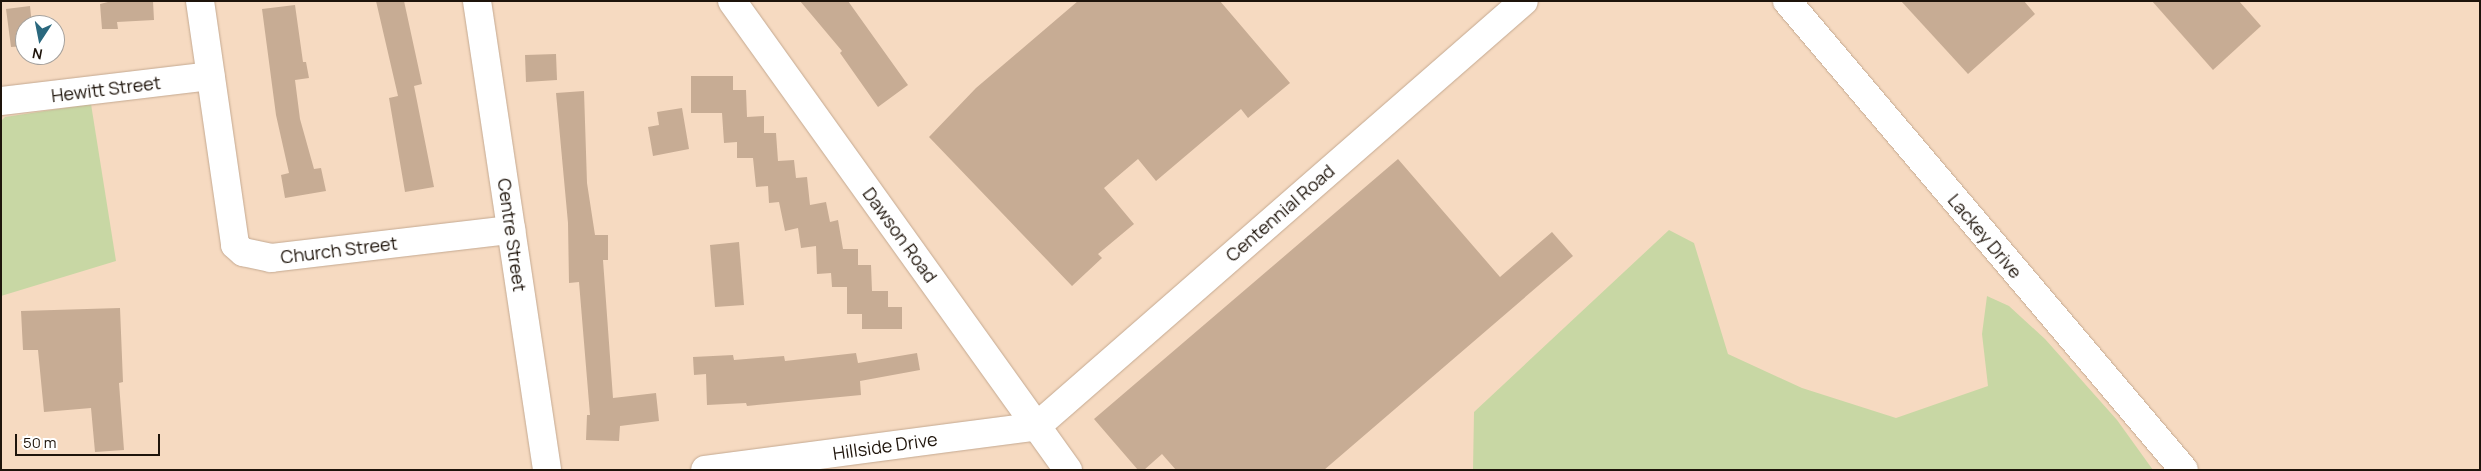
<!DOCTYPE html>
<html>
<head>
<meta charset="utf-8">
<style>
	body { margin:0 }
	#map { position:relative; width:2481px; height:471px; overflow:hidden; background:#f6dac1; font-family:Manrope,sans-serif }
	div>[style] { position:absolute }
	[style*='--x'] { left:calc(var(--x)*1px); top:calc(var(--y)*1px); width:calc(var(--w)*1px); rotate:calc(var(--a)*1deg) }
	.green>* { inset:0; background:#c8d7a4 }
	.building>* { inset:0; background:#c7ac94 }
	.roads { filter:drop-shadow(0 0 1px #c4a991) drop-shadow(0 0 1px #c4a991) }
	.minor>* { height:28px; margin:-14px; padding:0 14px; transform-origin:14px; border-radius:14px; background:#fff }
	span { translate:-50% -50%; white-space:nowrap; text-align:center; line-height:1.15; -webkit-text-stroke:4px #fff; paint-order:stroke }
	.street-label { font-size:18px; color:#1e140b }
	.frame { position:absolute; inset:0; border:2px solid #1e140b; pointer-events:none }
	.north { position:absolute; left:15px; top:15px; width:50px; height:50px; box-sizing:border-box; background:#fff; border:1px solid #a5a19d; border-radius:50%; rotate:191deg; font-size:14px; font-weight:700; line-height:20px; text-align:center; color:#1e140b }
	.north::after { content:''; display:block; margin:auto; width:18px; height:22px; background:#2a687e; clip-path:polygon(50% 0,100% 100%,50% 72%,0 100%) }
	.scale { position:absolute; left:15px; top:434px; width:145px; height:22px; box-sizing:border-box; border:2px solid #1e140b; border-top:0; padding-left:6px; font-size:15px; line-height:18px; white-space:nowrap; color:#1e140b; -webkit-text-stroke:4px #fff; paint-order:stroke }
</style>
</head>
<body>
<div id="map">
	<div class="green">
		<div style="clip-path:polygon(91px 104px,116px 261px,1px 296px,1px 121px,5px 117px)"></div>
		<div style="clip-path:polygon(1669px 230px,1694px 243px,1728px 354px,1802px 388px,1896px 418px,1988px 386px,1982px 334px,1987px 296px,2009px 306px,2045px 339px,2117px 420px,2153px 470px,1473px 470px,1474px 412px)"></div>
	</div>
	<div class="building">
		<div style="clip-path:polygon(112px 1px,153px 1px,154px 20px,117px 22px,118px 29px,102px 29px,100px 4px)"></div>
		<div style="clip-path:polygon(376px 1px,404px 1px,422px 84px,414px 86px,434px 187px,405px 192px,389px 98px,398px 96px)"></div>
		<div style="clip-path:polygon(800px 1px,848px 1px,908px 85px,878px 107px,840px 53px,842px 51px)"></div>
		<div style="clip-path:polygon(1078px 1px,1220px 1px,1290px 83px,1248px 118px,1241px 109px,1156px 181px,1138px 159px,1104px 188px,1134px 224px,1098px 254px,1102px 258px,1072px 286px,929px 137px,976px 88px)"></div>
		<div style="clip-path:polygon(1901px 1px,2024px 1px,2035px 14px,1968px 74px)"></div>
		<div style="clip-path:polygon(2152px 1px,2239px 1px,2261px 26px,2213px 70px)"></div>
		<div style="clip-path:polygon(295px 5px,303px 62px,306px 62px,309px 78px,295px 80px,300px 119px,314px 169px,321px 168px,326px 191px,285px 198px,281px 175px,289px 173px,276px 115px,262px 9px)"></div>
		<div style="clip-path:polygon(30px 6px,32px 25px,25px 25px,25px 46px,11px 47px,6px 9px)"></div>
		<div style="clip-path:polygon(556px 54px,557px 80px,526px 82px,525px 55px)"></div>
		<div style="clip-path:polygon(691px 76px,733px 76px,733px 90px,746px 90px,747px 117px,764px 116px,764px 133px,776px 133px,778px 161px,794px 160px,796px 178px,807px 177px,810px 205px,826px 202px,830px 222px,838px 220px,843px 249px,858px 249px,858px 265px,871px 265px,872px 291px,888px 291px,888px 307px,902px 307px,902px 329px,862px 329px,862px 314px,847px 314px,847px 287px,832px 287px,831px 273px,817px 274px,816px 246px,801px 248px,798px 228px,785px 231px,779px 202px,769px 203px,768px 186px,756px 187px,753px 158px,737px 158px,737px 142px,724px 143px,722px 113px,691px 113px)"></div>
		<div style="clip-path:polygon(584px 91px,587px 183px,595px 235px,608px 235px,608px 260px,603px 260px,613px 398px,656px 393px,659px 421px,620px 426px,619px 441px,586px 440px,587px 415px,590px 415px,579px 282px,569px 283px,568px 223px,556px 93px)"></div>
		<div style="clip-path:polygon(682px 108px,689px 149px,653px 156px,648px 127px,659px 125px,657px 112px)"></div>
		<div style="clip-path:polygon(1398px 159px,1500px 277px,1552px 232px,1573px 256px,1324px 470px,1176px 470px,1162px 454px,1144px 470px,1138px 470px,1094px 419px)"></div>
		<div style="clip-path:polygon(739px 242px,744px 305px,715px 307px,710px 245px)"></div>
		<div style="clip-path:polygon(120px 308px,123px 382px,119px 383px,124px 450px,95px 452px,91px 408px,44px 412px,38px 350px,23px 350px,21px 311px)"></div>
		<div style="clip-path:polygon(856px 353px,858px 363px,917px 353px,920px 370px,860px 381px,861px 395px,747px 406px,746px 403px,707px 405px,706px 374px,694px 375px,693px 357px,733px 355px,734px 360px,784px 356px,785px 361px)"></div>
	</div>
	<div class="roads">
		<div class="minor">
			<div style="--x:200;--y:1;--w:246;--a:81.8"></div>
			<div style="--x:235;--y:245;--w:11;--a:41"></div>
			<div style="--x:243;--y:252;--w:29;--a:12"></div>
			<div style="--x:271;--y:258;--w:242;--a:-6.7"></div>
			<div style="--x:477;--y:1;--w:474;--a:81.5"></div>
			<div style="--x:732;--y:1;--w:577;--a:54.38"></div>
			<div style="--x:1787;--y:1;--w:614;--a:49.75"></div>
			<div style="--x:1;--y:101;--w:211;--a:-6.8"></div>
			<div style="--x:1037;--y:426;--w:646;--a:-41.11"></div>
			<div style="--x:705;--y:470;--w:335;--a:-7.5"></div>
		</div>
	</div>
	<div class="street-label">
		<span style="left:106px;top:89px;rotate:-7deg">Hewitt Street</span>
		<span style="left:1280px;top:213px;rotate:-41deg">Centennial Road</span>
		<span style="left:512px;top:235px;rotate:82deg">Centre Street</span>
		<span style="left:900px;top:235px;rotate:54deg">Dawson Road</span>
		<span style="left:1985px;top:236px;rotate:50deg">Lackey Drive</span>
		<span style="left:339px;top:250px;rotate:-7deg">Church Street</span>
		<span style="left:885px;top:446px;rotate:-8deg">Hillside Drive</span>
	</div>
	<div class="frame"></div>
	<div class="north">N</div>
	<div class="scale">50 m</div>
</div>
</body>
</html>
